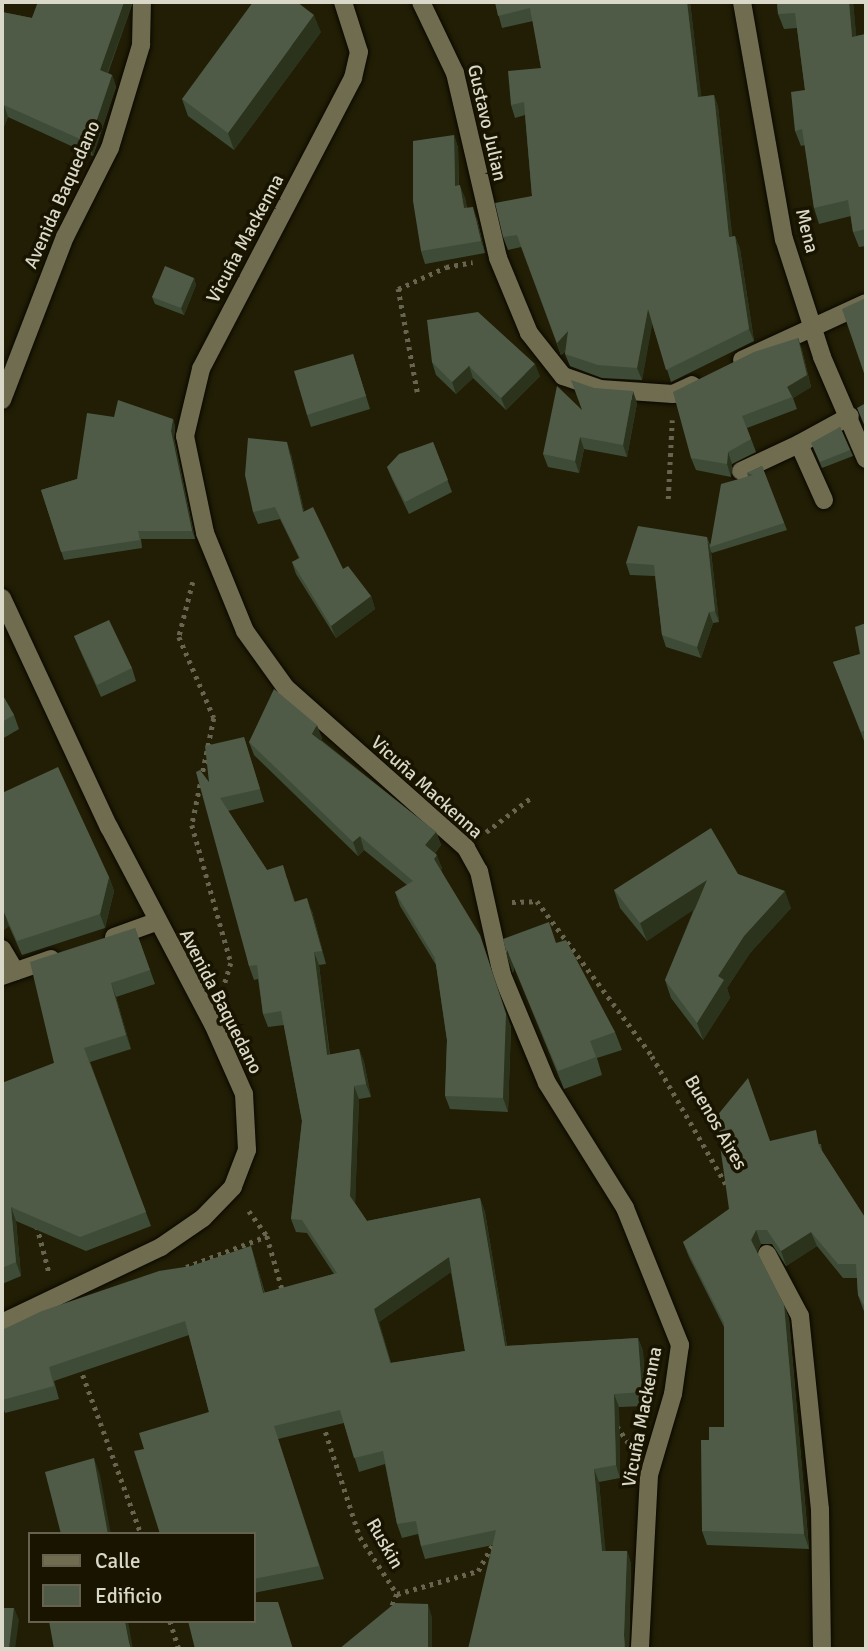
<!DOCTYPE html>
<html>
<head>
<meta charset="utf-8">
<style>
	body { margin:0 }
	#map { position:relative; width:868px; height:1651px; overflow:hidden; background:#211e05; font-family:Signika,sans-serif }
	div>[style] { position:absolute }
	[style*='--x'] { left:calc(var(--x)*1px); top:calc(var(--y)*1px); width:calc(var(--w)*1px); rotate:calc(var(--a)*1deg) }
	.path>* { height:4.5px; margin-top:-2.25px; transform-origin:0; background:repeating-linear-gradient(90deg,#67644f 0 3.5px,transparent 0 8.5px) }
	.roads { filter:drop-shadow(0 0 2px #0b0700) drop-shadow(0 0 2px #0b0700) }
	.service>* { height:18px; margin:-9px; padding:0 9px; transform-origin:9px; border-radius:9px; background:#6f6c50 }
	.minor>* { height:18px; margin:-9px; padding:0 9px; transform-origin:9px; border-radius:9px; background:#6f6c50 }
	.tertiary>* { height:18px; margin:-9px; padding:0 9px; transform-origin:9px; border-radius:9px; background:#6f6c50 }
	.wall>* { inset:0; background:#3e4c37 }
	.shaded-wall>* { inset:0; background:#2b331c }
	.building>* { inset:0; background:#4f5b47 }
	span { translate:-50% -50%; white-space:nowrap; text-align:center; line-height:1.15; -webkit-text-stroke:7px #181400; paint-order:stroke }
	.street-label { font-size:19px; color:#dad8c9 }
	.frame { position:absolute; inset:0; border:4px solid #dad8c9; pointer-events:none }
	.legend { position:absolute; left:28px; top:1532px; width:228px; height:91px; box-sizing:border-box; background:#181400; border:2px solid #666250; margin:0; padding:9px 12px; list-style:none; font-size:21px; color:#dad8c9 }
	.legend li { display:flex; align-items:center; gap:14px; height:35px }
	.legend b { width:35px; border:2px solid #666250 }
</style>
</head>
<body>
<div id="map">
	<div class="path">
		<div style="--x:417;--y:392;--w:105;--a:-100.5"></div>
		<div style="--x:398;--y:289;--w:53;--a:-24.6"></div>
		<div style="--x:446;--y:267;--w:27;--a:-10"></div>
		<div style="--x:668;--y:499;--w:79;--a:-87.1"></div>
		<div style="--x:193;--y:582;--w:57;--a:104.3"></div>
		<div style="--x:179;--y:637;--w:88;--a:66.6"></div>
		<div style="--x:214;--y:718;--w:109;--a:101.6"></div>
		<div style="--x:192;--y:825;--w:143;--a:74.2"></div>
		<div style="--x:231;--y:963;--w:24;--a:107"></div>
		<div style="--x:486;--y:832;--w:58;--a:-37.3"></div>
		<div style="--x:512;--y:902;--w:25;--a:-2"></div>
		<div style="--x:537;--y:901;--w:193;--a:53.4"></div>
		<div style="--x:652;--y:1056;--w:148;--a:60"></div>
		<div style="--x:249;--y:1211;--w:31;--a:54"></div>
		<div style="--x:267;--y:1236;--w:58;--a:74.1"></div>
		<div style="--x:37;--y:1226;--w:48;--a:75.4"></div>
		<div style="--x:186;--y:1267;--w:87;--a:-20.9"></div>
		<div style="--x:80;--y:1367;--w:178;--a:69.9"></div>
		<div style="--x:323;--y:1424;--w:119;--a:71.9"></div>
		<div style="--x:360;--y:1537;--w:68;--a:57"></div>
		<div style="--x:397;--y:1594;--w:18;--a:112"></div>
		<div style="--x:617;--y:1426;--w:23;--a:56"></div>
		<div style="--x:397;--y:1594;--w:84;--a:-15.9"></div>
		<div style="--x:478;--y:1571;--w:33;--a:-61"></div>
		<div style="--x:170;--y:1621;--w:29;--a:72"></div>
	</div>
	<div class="roads">
		<div class="service">
			<div style="--x:741;--y:471;--w:64;--a:-25"></div>
		</div>
		<div class="minor">
			<div style="--x:343;--y:2;--w:52;--a:72.3"></div>
			<div style="--x:359;--y:52;--w:27;--a:103"></div>
			<div style="--x:353;--y:78;--w:328;--a:117.6"></div>
			<div style="--x:201;--y:369;--w:69;--a:103.4"></div>
			<div style="--x:185;--y:436;--w:99;--a:78.3"></div>
			<div style="--x:205;--y:533;--w:106;--a:67.8"></div>
			<div style="--x:245;--y:631;--w:70;--a:54.3"></div>
			<div style="--x:286;--y:688;--w:241;--a:41.6"></div>
			<div style="--x:466;--y:848;--w:26;--a:61"></div>
			<div style="--x:479;--y:871;--w:107;--a:77.5"></div>
			<div style="--x:502;--y:975;--w:117;--a:67.4"></div>
			<div style="--x:547;--y:1083;--w:147;--a:58"></div>
			<div style="--x:625;--y:1208;--w:148;--a:68.1"></div>
			<div style="--x:680;--y:1345;--w:49;--a:98.1"></div>
			<div style="--x:673;--y:1394;--w:84;--a:106.5"></div>
			<div style="--x:649;--y:1475;--w:174;--a:93"></div>
			<div style="--x:421;--y:2;--w:79;--a:64.4"></div>
			<div style="--x:455;--y:73;--w:190;--a:76.9"></div>
			<div style="--x:498;--y:258;--w:81;--a:67.5"></div>
			<div style="--x:529;--y:333;--w:55;--a:51.7"></div>
			<div style="--x:563;--y:376;--w:39;--a:19"></div>
			<div style="--x:600;--y:389;--w:73;--a:3.9"></div>
			<div style="--x:673;--y:394;--w:21;--a:-25"></div>
			<div style="--x:742;--y:2;--w:241;--a:80"></div>
			<div style="--x:784;--y:239;--w:124;--a:72.1"></div>
			<div style="--x:822;--y:357;--w:111;--a:66.7"></div>
			<div style="--x:742;--y:360;--w:136;--a:-24.7"></div>
			<div style="--x:824;--y:500;--w:61;--a:-114.1"></div>
			<div style="--x:799;--y:444;--w:58;--a:-28.8"></div>
			<div style="--x:114;--y:937;--w:45;--a:-19.7"></div>
			<div style="--x:2;--y:949;--w:26;--a:59"></div>
			<div style="--x:2;--y:976;--w:52;--a:-19.1"></div>
			<div style="--x:767;--y:1254;--w:70;--a:62"></div>
			<div style="--x:800;--y:1316;--w:194;--a:84.1"></div>
			<div style="--x:820;--y:1509;--w:140;--a:89.2"></div>
		</div>
		<div class="tertiary">
			<div style="--x:2;--y:400;--w:175;--a:-68.9"></div>
			<div style="--x:65;--y:237;--w:100;--a:-63.2"></div>
			<div style="--x:110;--y:148;--w:108;--a:-73.2"></div>
			<div style="--x:141;--y:45;--w:43;--a:-88.7"></div>
			<div style="--x:2;--y:598;--w:253;--a:65"></div>
			<div style="--x:109;--y:827;--w:223;--a:62.2"></div>
			<div style="--x:213;--y:1024;--w:77;--a:66.1"></div>
			<div style="--x:244;--y:1094;--w:56;--a:86.9"></div>
			<div style="--x:247;--y:1150;--w:40;--a:111"></div>
			<div style="--x:233;--y:1187;--w:43;--a:134.1"></div>
			<div style="--x:203;--y:1218;--w:51;--a:145.4"></div>
			<div style="--x:161;--y:1247;--w:176;--a:154.5"></div>
		</div>
	</div>
	<div class="wall">
		<div style="clip-path:polygon(38px 2px,133px 2px,108px 73px,112px 75px,116px 87px,93px 156px,8px 117px,2px 131px,2px 12px,32px 18px)"></div>
		<div style="clip-path:polygon(495px 2px,690px 2px,701px 97px,714px 95px,718px 107px,732px 237px,735px 236px,740px 249px,754px 341px,671px 382px,652px 323px,642px 380px,602px 378px,570px 366px,565px 354px,566px 351px,561px 355px,521px 247px,508px 250px,503px 237px,532px 196px,525px 115px,515px 118px,511px 105px,541px 68px,533px 21px,502px 28px)"></div>
		<div style="clip-path:polygon(777px 2px,853px 2px,856px 36px,866px 34px,866px 246px,859px 247px,853px 232px,851px 216px,819px 224px,814px 208px,805px 145px,801px 146px,795px 131px,805px 90px,797px 28px,784px 29px,778px 14px)"></div>
		<div style="clip-path:polygon(321px 32px,234px 150px,188px 116px,182px 99px)"></div>
		<div style="clip-path:polygon(454px 135px,458px 148px,459px 185px,465px 198px,467px 208px,477px 219px,485px 253px,425px 264px,421px 251px)"></div>
		<div style="clip-path:polygon(194px 278px,196px 285px,184px 315px,155px 304px,152px 297px)"></div>
		<div style="clip-path:polygon(798px 338px,802px 350px,811px 387px,793px 398px,797px 409px,747px 428px,756px 452px,732px 464px,731px 477px,696px 470px,691px 458px)"></div>
		<div style="clip-path:polygon(353px 354px,370px 409px,311px 427px,307px 415px)"></div>
		<div style="clip-path:polygon(432px 362px,540px 376px,506px 410px,473px 378px,456px 394px,436px 375px)"></div>
		<div style="clip-path:polygon(637px 403px,627px 457px,584px 449px,579px 473px,548px 467px,543px 454px,581px 410px)"></div>
		<div style="clip-path:polygon(173px 419px,175px 427px,174px 438px,195px 539px,141px 539px,142px 548px,64px 560px,41px 490px,77px 479px)"></div>
		<div style="clip-path:polygon(840px 427px,853px 456px,822px 468px,814px 449px)"></div>
		<div style="clip-path:polygon(433px 442px,452px 492px,409px 514px,392px 479px,387px 467px)"></div>
		<div style="clip-path:polygon(291px 454px,304px 511px,343px 569px,371px 596px,375px 609px,336px 638px,296px 574px,292px 562px,299px 558px,280px 519px,258px 524px,253px 512px)"></div>
		<div style="clip-path:polygon(762px 466px,787px 530px,712px 553px,711px 552px,719px 622px,713px 623px,701px 658px,666px 647px,662px 635px,655px 576px,630px 575px,626px 563px,707px 537px,710px 545px,748px 476px,747px 473px)"></div>
		<div style="clip-path:polygon(866px 623px,866px 746px,833px 662px,860px 654px)"></div>
		<div style="clip-path:polygon(74px 636px,132px 668px,136px 681px,101px 697px,79px 648px)"></div>
		<div style="clip-path:polygon(2px 694px,14px 715px,19px 729px,2px 739px)"></div>
		<div style="clip-path:polygon(evenodd,244px 737px,264px 802px,228px 811px,267px 870px,287px 878px,295px 902px,312px 911px,326px 964px,319px 965px,330px 1055px,359px 1049px,364px 1062px,371px 1097px,359px 1099px,355px 1203px,367px 1221px,480px 1198px,485px 1212px,507px 1346px,638px 1338px,643px 1351px,646px 1406px,619px 1407px,620px 1478px,599px 1482px,605px 1551px,627px 1551px,631px 1564px,629px 1649px,493px 1545px,425px 1559px,421px 1546px,418px 1534px,402px 1538px,397px 1524px,385px 1464px,359px 1472px,344px 1423px,278px 1439px,324px 1579px,254px 1593px,254px 1534px,144px 1449px,209px 1412px,189px 1335px,54px 1381px,59px 1399px,5px 1413px,2px 1403px,2px 1330px,251px 1246px,265px 1293px,334px 1274px,307px 1233px,296px 1232px,291px 1219px,302px 1121px,284px 1025px,268px 1027px,263px 1014px,258px 979px,254px 980px,249px 966px,209px 782px,244px 737px,451px 1272px,465px 1351px,391px 1363px,379px 1322px,451px 1272px)"></div>
		<div style="clip-path:polygon(322px 738px,321px 740px,436px 832px,441px 845px,435px 853px,442px 868px,441px 870px,511px 1027px,508px 1112px,450px 1109px,445px 1096px,447px 1040px,436px 965px,400px 906px,395px 892px,407px 885px,364px 850px,358px 856px,254px 755px,249px 742px)"></div>
		<div style="clip-path:polygon(2px 793px,109px 877px,114px 891px,105px 928px,22px 955px,9px 926px,2px 931px)"></div>
		<div style="clip-path:polygon(738px 874px,791px 908px,750px 953px,727px 988px,730px 998px,703px 1040px,671px 998px,665px 980px,694px 909px,647px 941px,620px 908px,614px 890px)"></div>
		<div style="clip-path:polygon(135px 928px,155px 984px,116px 997px,131px 1049px,90px 1062px,151px 1226px,86px 1251px,16px 1221px,21px 1276px,2px 1284px,2px 1083px,54px 1063px)"></div>
		<div style="clip-path:polygon(556px 943px,615px 1032px,622px 1050px,597px 1058px,602px 1075px,564px 1089px,514px 967px,513px 973px,507px 955px)"></div>
		<div style="clip-path:polygon(770px 1141px,821px 1144px,822px 1151px,866px 1219px,866px 1315px,863px 1309px,858px 1295px,857px 1278px,843px 1278px,817px 1246px,786px 1266px,772px 1244px,761px 1244px,757px 1252px,784px 1305px,789px 1319px,809px 1549px,707px 1545px,702px 1531px,709px 1440px,724px 1427px,724px 1327px,689px 1257px,683px 1242px,729px 1209px)"></div>
	</div>
	<div class="shaded-wall">
		<div style="clip-path:polygon(124px 2px,133px 2px,104px 82px,100px 70px)"></div>
		<div style="clip-path:polygon(687px 2px,690px 2px,703px 110px,698px 97px)"></div>
		<div style="clip-path:polygon(849px 2px,853px 2px,858px 52px,852px 37px)"></div>
		<div style="clip-path:polygon(314px 15px,321px 32px,234px 150px,228px 133px)"></div>
		<div style="clip-path:polygon(112px 75px,116px 87px,93px 156px,89px 143px)"></div>
		<div style="clip-path:polygon(714px 95px,718px 107px,734px 250px,729px 237px)"></div>
		<div style="clip-path:polygon(4px 105px,8px 117px,2px 131px,2px 110px)"></div>
		<div style="clip-path:polygon(454px 135px,458px 148px,459px 199px,455px 186px)"></div>
		<div style="clip-path:polygon(460px 185px,465px 198px,469px 221px,464px 208px)"></div>
		<div style="clip-path:polygon(473px 207px,477px 219px,485px 253px,481px 241px)"></div>
		<div style="clip-path:polygon(735px 236px,740px 249px,754px 341px,749px 329px)"></div>
		<div style="clip-path:polygon(194px 278px,196px 285px,184px 315px,181px 308px)"></div>
		<div style="clip-path:polygon(648px 309px,653px 321px,642px 380px,637px 368px)"></div>
		<div style="clip-path:polygon(568px 331px,573px 344px,561px 355px,557px 343px)"></div>
		<div style="clip-path:polygon(798px 338px,802px 350px,811px 387px,793px 398px,787px 387px)"></div>
		<div style="clip-path:polygon(535px 364px,540px 376px,506px 410px,501px 398px)"></div>
		<div style="clip-path:polygon(469px 366px,473px 378px,456px 394px,452px 382px)"></div>
		<div style="clip-path:polygon(633px 391px,637px 403px,627px 457px,623px 445px)"></div>
		<div style="clip-path:polygon(173px 419px,175px 427px,174px 438px,195px 539px,192px 531px,171px 431px)"></div>
		<div style="clip-path:polygon(580px 437px,584px 449px,579px 473px,575px 461px)"></div>
		<div style="clip-path:polygon(287px 442px,291px 454px,307px 524px,303px 512px)"></div>
		<div style="clip-path:polygon(728px 452px,732px 464px,731px 477px,727px 464px)"></div>
		<div style="clip-path:polygon(707px 537px,711px 552px,719px 622px,715px 611px)"></div>
		<div style="clip-path:polygon(371px 596px,375px 609px,336px 638px,331px 626px)"></div>
		<div style="clip-path:polygon(709px 612px,713px 623px,701px 658px,697px 647px)"></div>
		<div style="clip-path:polygon(317px 725px,322px 738px,317px 747px,312px 734px)"></div>
		<div style="clip-path:polygon(436px 832px,441px 845px,430px 858px,425px 845px)"></div>
		<div style="clip-path:polygon(360px 836px,364px 850px,358px 856px,353px 842px)"></div>
		<div style="clip-path:polygon(437px 855px,442px 868px,439px 872px,434px 859px)"></div>
		<div style="clip-path:polygon(109px 877px,114px 891px,105px 928px,100px 914px)"></div>
		<div style="clip-path:polygon(707px 880px,713px 897px,647px 941px,640px 923px)"></div>
		<div style="clip-path:polygon(785px 891px,791px 908px,750px 953px,727px 988px,730px 998px,703px 1040px,697px 1023px,718px 976px,744px 936px)"></div>
		<div style="clip-path:polygon(307px 898px,312px 911px,326px 964px,322px 951px)"></div>
		<div style="clip-path:polygon(4px 912px,9px 926px,2px 931px,2px 913px)"></div>
		<div style="clip-path:polygon(480px 935px,511px 1027px,508px 1112px,503px 1098px)"></div>
		<div style="clip-path:polygon(507px 950px,514px 967px,513px 973px,507px 955px)"></div>
		<div style="clip-path:polygon(314px 952px,319px 965px,331px 1068px,327px 1055px)"></div>
		<div style="clip-path:polygon(111px 983px,116px 997px,131px 1049px,126px 1035px)"></div>
		<div style="clip-path:polygon(359px 1049px,364px 1062px,371px 1097px,366px 1084px)"></div>
		<div style="clip-path:polygon(354px 1086px,359px 1099px,355px 1209px,350px 1196px)"></div>
		<div style="clip-path:polygon(480px 1198px,485px 1212px,509px 1359px,505px 1346px)"></div>
		<div style="clip-path:polygon(11px 1207px,16px 1221px,21px 1276px,16px 1262px)"></div>
		<div style="clip-path:polygon(756px 1230px,761px 1244px,756px 1254px,751px 1240px)"></div>
		<div style="clip-path:polygon(811px 1232px,817px 1246px,786px 1266px,781px 1251px)"></div>
		<div style="clip-path:polygon(251px 1246px,255px 1259px,268px 1307px,263px 1293px)"></div>
		<div style="clip-path:polygon(449px 1257px,454px 1270px,379px 1322px,395px 1376px,374px 1309px)"></div>
		<div style="clip-path:polygon(784px 1305px,789px 1319px,809px 1549px,804px 1534px)"></div>
		<div style="clip-path:polygon(638px 1338px,643px 1351px,646px 1406px,642px 1392px)"></div>
		<div style="clip-path:polygon(614px 1394px,619px 1407px,620px 1478px,616px 1465px)"></div>
		<div style="clip-path:polygon(94px 1458px,100px 1475px,111px 1534px,108px 1534px)"></div>
		<div style="clip-path:polygon(594px 1469px,599px 1482px,607px 1564px,602px 1551px)"></div>
		<div style="clip-path:polygon(627px 1551px,631px 1564px,629px 1649px,625px 1649px,624px 1635px)"></div>
		<div style="clip-path:polygon(428px 1604px,432px 1617px,432px 1649px,428px 1649px)"></div>
		<div style="clip-path:polygon(14px 1608px,19px 1620px,15px 1649px,9px 1649px)"></div>
		<div style="clip-path:polygon(125px 1621px,128px 1621px,133px 1649px,131px 1649px,129px 1642px)"></div>
	</div>
	<div class="building">
		<div style="clip-path:polygon(38px 2px,124px 2px,100px 70px,112px 75px,89px 143px,4px 105px,2px 110px,2px 12px,32px 18px)"></div>
		<div style="clip-path:polygon(253px 2px,297px 2px,314px 15px,228px 133px,182px 99px)"></div>
		<div style="clip-path:polygon(495px 2px,687px 2px,698px 97px,714px 95px,729px 237px,735px 236px,749px 329px,666px 370px,648px 309px,637px 368px,598px 365px,565px 354px,568px 331px,557px 343px,517px 235px,503px 237px,495px 203px,532px 196px,524px 102px,511px 105px,508px 71px,541px 68px,530px 8px,498px 16px)"></div>
		<div style="clip-path:polygon(777px 2px,849px 2px,852px 37px,866px 34px,866px 229px,853px 232px,848px 200px,814px 208px,802px 129px,795px 131px,791px 92px,805px 90px,795px 13px,778px 14px)"></div>
		<div style="clip-path:polygon(454px 135px,455px 186px,460px 185px,464px 208px,473px 207px,481px 241px,421px 251px,413px 201px,413px 141px)"></div>
		<div style="clip-path:polygon(165px 266px,194px 278px,181px 308px,152px 297px)"></div>
		<div style="clip-path:polygon(866px 298px,866px 379px,842px 309px)"></div>
		<div style="clip-path:polygon(478px 312px,535px 364px,501px 398px,469px 366px,452px 382px,432px 362px,427px 320px)"></div>
		<div style="clip-path:polygon(798px 338px,807px 375px,787px 387px,792px 397px,742px 416px,751px 439px,728px 452px,727px 464px,691px 458px,673px 392px,754px 352px)"></div>
		<div style="clip-path:polygon(353px 354px,366px 396px,307px 415px,294px 371px)"></div>
		<div style="clip-path:polygon(571px 380px,594px 388px,633px 391px,623px 445px,580px 437px,575px 461px,543px 454px,557px 386px,582px 410px)"></div>
		<div style="clip-path:polygon(118px 400px,173px 419px,171px 431px,192px 531px,138px 531px,140px 540px,61px 552px,41px 490px,77px 479px,87px 413px,114px 417px)"></div>
		<div style="clip-path:polygon(866px 403px,866px 429px,857px 408px)"></div>
		<div style="clip-path:polygon(840px 427px,850px 450px,820px 462px,811px 443px)"></div>
		<div style="clip-path:polygon(248px 438px,287px 442px,303px 512px,313px 507px,343px 569px,348px 566px,371px 596px,331px 626px,292px 562px,300px 558px,275px 507px,253px 512px,245px 475px)"></div>
		<div style="clip-path:polygon(433px 442px,448px 480px,405px 502px,387px 467px,399px 454px)"></div>
		<div style="clip-path:polygon(762px 466px,784px 523px,710px 547px,721px 484px,753px 475px,747px 473px)"></div>
		<div style="clip-path:polygon(638px 526px,707px 537px,715px 611px,709px 612px,697px 647px,662px 635px,654px 565px,626px 563px)"></div>
		<div style="clip-path:polygon(109px 620px,132px 668px,97px 685px,74px 636px)"></div>
		<div style="clip-path:polygon(866px 623px,866px 730px,861px 732px,833px 662px,860px 654px,855px 627px)"></div>
		<div style="clip-path:polygon(274px 689px,317px 725px,312px 734px,436px 832px,425px 845px,437px 855px,434px 859px,480px 935px,506px 1014px,503px 1098px,445px 1096px,447px 1040px,435px 958px,395px 892px,413px 881px,360px 836px,353px 842px,249px 742px)"></div>
		<div style="clip-path:polygon(2px 694px,14px 715px,2px 722px)"></div>
		<div style="clip-path:polygon(evenodd,244px 737px,260px 789px,220px 798px,267px 870px,283px 865px,294px 902px,307px 898px,322px 951px,314px 952px,327px 1055px,359px 1049px,366px 1084px,354px 1086px,350px 1196px,367px 1221px,480px 1198px,505px 1346px,638px 1338px,642px 1392px,614px 1394px,616px 1465px,594px 1469px,602px 1551px,627px 1551px,624px 1635px,625px 1649px,468px 1649px,496px 1530px,421px 1546px,416px 1521px,397px 1524px,383px 1451px,354px 1458px,340px 1410px,274px 1426px,319px 1566px,254px 1579px,254px 1534px,160px 1534px,134px 1451px,144px 1449px,139px 1433px,209px 1412px,185px 1321px,49px 1367px,54px 1386px,2px 1400px,2px 1330px,42px 1311px,159px 1271px,191px 1266px,251px 1246px,263px 1293px,337px 1273px,302px 1220px,291px 1219px,302px 1121px,281px 1011px,263px 1014px,257px 965px,249px 966px,196px 772px,200px 770px,209px 782px,205px 746px,244px 737px,449px 1257px,465px 1351px,390px 1363px,374px 1309px,449px 1257px)"></div>
		<div style="clip-path:polygon(58px 767px,109px 877px,100px 914px,17px 941px,4px 912px,2px 913px,2px 793px)"></div>
		<div style="clip-path:polygon(711px 828px,738px 874px,785px 891px,744px 936px,718px 976px,724px 980px,697px 1023px,665px 980px,707px 880px,640px 923px,614px 890px)"></div>
		<div style="clip-path:polygon(549px 922px,556px 943px,566px 940px,615px 1032px,590px 1041px,596px 1057px,558px 1071px,507px 950px,507px 955px,503px 939px)"></div>
		<div style="clip-path:polygon(135px 928px,150px 970px,111px 983px,126px 1035px,84px 1048px,146px 1212px,80px 1237px,11px 1207px,16px 1262px,2px 1268px,2px 1083px,54px 1063px,30px 962px)"></div>
		<div style="clip-path:polygon(748px 1078px,770px 1141px,816px 1130px,819px 1146px,866px 1219px,866px 1337px,866px 1309px,858px 1295px,856px 1264px,838px 1264px,811px 1232px,781px 1251px,767px 1230px,756px 1230px,751px 1240px,784px 1305px,804px 1534px,702px 1531px,701px 1440px,709px 1440px,709px 1427px,724px 1427px,724px 1323px,683px 1242px,729px 1209px,716px 1117px)"></div>
		<div style="clip-path:polygon(94px 1458px,108px 1534px,61px 1534px,45px 1472px)"></div>
		<div style="clip-path:polygon(254px 1602px,278px 1602px,293px 1649px,195px 1649px,188px 1621px,254px 1621px)"></div>
		<div style="clip-path:polygon(395px 1603px,428px 1604px,428px 1649px,339px 1649px)"></div>
		<div style="clip-path:polygon(2px 1608px,14px 1608px,9px 1649px,2px 1649px)"></div>
		<div style="clip-path:polygon(49px 1621px,125px 1621px,129px 1642px,131px 1649px,54px 1649px)"></div>
	</div>
	<div class="street-label">
		<span style="left:486px;top:123px;rotate:77deg">Gustavo Julian</span>
		<span style="left:63px;top:195px;rotate:-66deg">Avenida Baquedano</span>
		<span style="left:806px;top:231px;rotate:76deg">Mena</span>
		<span style="left:246px;top:239px;rotate:-62deg">Vicuña Mackenna</span>
		<span style="left:426px;top:788px;rotate:42deg">Vicuña Mackenna</span>
		<span style="left:220px;top:1002px;rotate:63deg">Avenida Baquedano</span>
		<span style="left:715px;top:1123px;rotate:60deg">Buenos Aires</span>
		<span style="left:643px;top:1417px;rotate:-79deg">Vicuña Mackenna</span>
		<span style="left:384px;top:1544px;rotate:60deg">Ruskin</span>
	</div>
	<div class="frame"></div>
	<ul class="legend">
	<li><b style="height:9px;background:#6f6c50"></b>Calle</li>
	<li><b style="height:19px;background:#4f5b47"></b>Edificio</li>
	</ul>
</div>
</body>
</html>
